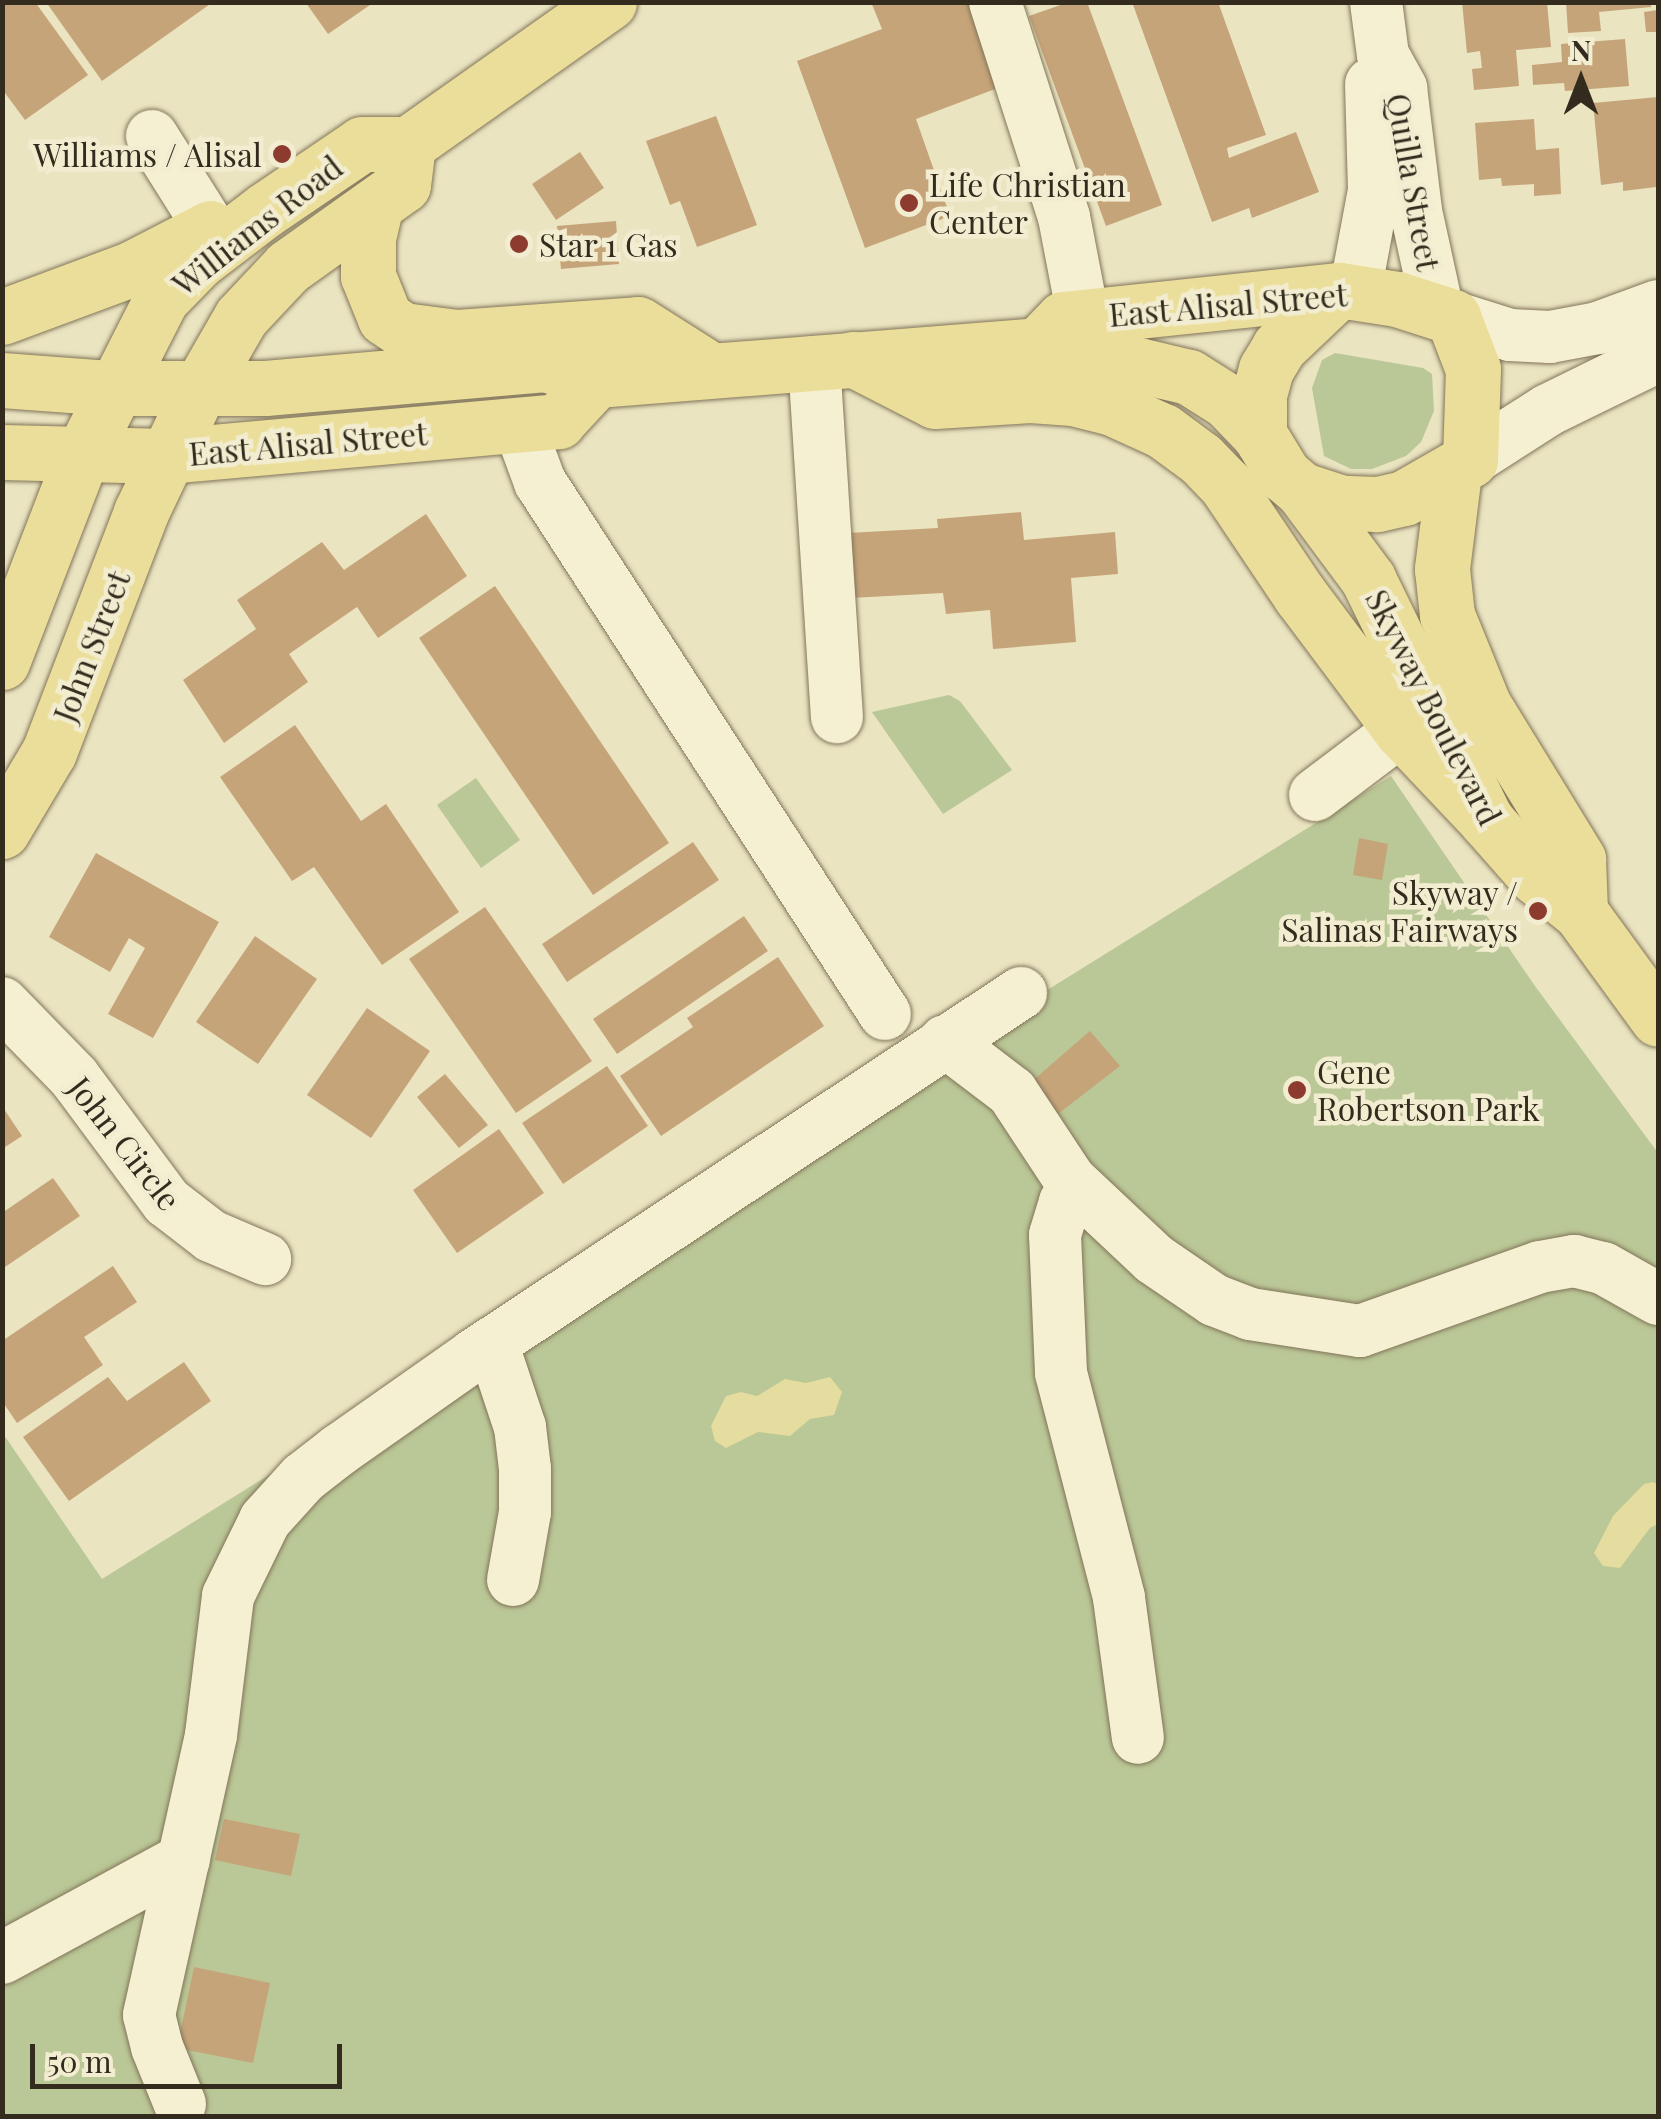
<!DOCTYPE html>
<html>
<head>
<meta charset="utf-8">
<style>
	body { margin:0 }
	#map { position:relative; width:1661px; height:2119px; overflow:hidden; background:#eae4c1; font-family:"Playfair Display",serif }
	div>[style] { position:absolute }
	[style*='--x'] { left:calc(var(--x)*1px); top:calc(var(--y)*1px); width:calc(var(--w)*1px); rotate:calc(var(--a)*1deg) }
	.green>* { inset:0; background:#bac796 }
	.sand>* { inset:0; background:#e5dc9f }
	.building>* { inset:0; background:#c6a479 }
	.roads { filter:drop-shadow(0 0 2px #82755a) drop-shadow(0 0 2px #82755a) }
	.minor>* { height:52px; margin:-26px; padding:0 26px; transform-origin:26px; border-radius:26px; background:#f6f0d3 }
	.major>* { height:55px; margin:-27.5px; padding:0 27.5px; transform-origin:27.5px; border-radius:27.5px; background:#ebde9a }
	.dots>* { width:28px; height:28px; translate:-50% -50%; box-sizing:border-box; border:5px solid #f2edd0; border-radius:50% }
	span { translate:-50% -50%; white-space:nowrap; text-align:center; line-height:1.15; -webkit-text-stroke:9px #f2edd0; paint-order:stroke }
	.poi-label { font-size:32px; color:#332b1d }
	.right { translate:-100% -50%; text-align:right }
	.left { translate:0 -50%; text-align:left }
	.street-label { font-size:32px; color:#332b1d }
	.frame { position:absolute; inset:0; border:5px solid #332b1d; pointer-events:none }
	.north { position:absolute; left:1531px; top:30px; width:100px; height:100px; -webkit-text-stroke:8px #f2edd0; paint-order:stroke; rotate:0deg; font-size:28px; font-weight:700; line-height:40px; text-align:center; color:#332b1d }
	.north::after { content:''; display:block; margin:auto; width:35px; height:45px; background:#332b1d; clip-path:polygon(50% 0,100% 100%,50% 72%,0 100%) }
	.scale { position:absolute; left:30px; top:2044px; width:312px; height:45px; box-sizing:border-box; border:5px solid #332b1d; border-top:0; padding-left:12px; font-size:30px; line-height:35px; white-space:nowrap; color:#332b1d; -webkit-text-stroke:8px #f2edd0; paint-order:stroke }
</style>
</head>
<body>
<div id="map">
	<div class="green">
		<div style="clip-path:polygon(1335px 353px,1423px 368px,1432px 374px,1434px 411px,1421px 442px,1406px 456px,1372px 469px,1351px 469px,1324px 456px,1312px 388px,1322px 360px)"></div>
		<div style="clip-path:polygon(949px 695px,960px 701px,1012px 770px,943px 814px,872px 712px)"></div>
		<div style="clip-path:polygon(1391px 776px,1535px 986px,1658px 1153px,1658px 2116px,3px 2116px,2px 1432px,102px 1579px)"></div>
		<div style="clip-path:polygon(476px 778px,520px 840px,481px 868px,437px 805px)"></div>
	</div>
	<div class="sand">
		<div style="clip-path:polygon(830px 1377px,842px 1392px,834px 1415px,810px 1419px,790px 1436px,758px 1432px,726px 1448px,715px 1441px,711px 1426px,726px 1396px,741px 1392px,757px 1396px,785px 1379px,806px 1383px)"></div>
		<div style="clip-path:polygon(1653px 1482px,1658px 1485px,1658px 1524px,1650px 1528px,1620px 1568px,1603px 1566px,1594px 1553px,1613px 1516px,1644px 1484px)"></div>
	</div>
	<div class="building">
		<div style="clip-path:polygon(2px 2px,35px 2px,88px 75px,25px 120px,2px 89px)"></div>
		<div style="clip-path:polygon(46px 2px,213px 2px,102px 81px)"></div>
		<div style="clip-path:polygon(871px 2px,972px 2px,1003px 86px,916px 119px,950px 216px,865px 248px,797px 61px,882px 29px)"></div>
		<div style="clip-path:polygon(1069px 2px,1087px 2px,1162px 205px,1106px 226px,1029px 16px)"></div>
		<div style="clip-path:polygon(1132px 2px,1218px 2px,1266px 135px,1227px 148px,1229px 158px,1296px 132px,1319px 192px,1252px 218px,1249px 208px,1212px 222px)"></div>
		<div style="clip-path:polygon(1462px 2px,1547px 2px,1551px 47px,1516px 50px,1519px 86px,1474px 90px,1472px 69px,1482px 68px,1480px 51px,1467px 53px)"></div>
		<div style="clip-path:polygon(1566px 2px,1651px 2px,1651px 7px,1599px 12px,1601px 31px,1568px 33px)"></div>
		<div style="clip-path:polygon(306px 3px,373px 3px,328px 34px)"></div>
		<div style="clip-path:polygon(1658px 10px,1658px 32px,1646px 32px,1644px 12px)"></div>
		<div style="clip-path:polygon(1625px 39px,1629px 86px,1565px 91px,1564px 83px,1533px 85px,1532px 65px,1562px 62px,1561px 44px)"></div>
		<div style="clip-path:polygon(1658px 97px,1656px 187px,1623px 191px,1623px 182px,1601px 185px,1593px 103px)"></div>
		<div style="clip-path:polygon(716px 116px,757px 225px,697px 247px,680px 201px,670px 205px,646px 141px)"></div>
		<div style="clip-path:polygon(1534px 119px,1536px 150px,1559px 148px,1561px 194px,1534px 196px,1534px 184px,1502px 186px,1501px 178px,1479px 180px,1475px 123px)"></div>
		<div style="clip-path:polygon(580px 152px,604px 188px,556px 220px,532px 184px)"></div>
		<div style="clip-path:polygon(616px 221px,619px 264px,561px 269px,557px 226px)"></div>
		<div style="clip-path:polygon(1021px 512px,1024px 540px,1115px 532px,1118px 574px,1071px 578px,1076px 642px,993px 649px,990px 610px,946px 614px,943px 593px,851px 598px,848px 533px,938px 528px,937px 519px)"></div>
		<div style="clip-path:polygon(426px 514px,467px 576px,378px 638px,357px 607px,289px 654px,308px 682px,224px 743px,183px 680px,256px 629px,237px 600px,322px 542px,344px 570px)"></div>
		<div style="clip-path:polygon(495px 586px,669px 843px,593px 895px,419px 638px)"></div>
		<div style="clip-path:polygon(295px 725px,361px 821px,386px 804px,459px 912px,382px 965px,314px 867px,292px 881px,220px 777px)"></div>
		<div style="clip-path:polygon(1359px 838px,1388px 844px,1382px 880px,1353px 875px)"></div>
		<div style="clip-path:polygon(693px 842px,719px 880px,567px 982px,542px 944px)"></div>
		<div style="clip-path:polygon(96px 853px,219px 922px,153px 1038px,108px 1014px,145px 948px,129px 938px,110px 972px,49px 937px)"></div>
		<div style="clip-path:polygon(485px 907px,592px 1061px,516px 1113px,409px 959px)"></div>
		<div style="clip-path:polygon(744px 916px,768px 951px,617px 1054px,593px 1019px)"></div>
		<div style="clip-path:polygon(255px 936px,317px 979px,258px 1064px,196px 1022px)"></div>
		<div style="clip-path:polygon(778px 957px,824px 1026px,661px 1136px,620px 1076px,693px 1027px,687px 1018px)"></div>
		<div style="clip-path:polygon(367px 1008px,430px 1051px,371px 1138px,307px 1095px)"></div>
		<div style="clip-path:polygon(1090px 1031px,1120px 1066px,1058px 1114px,1031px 1082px)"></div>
		<div style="clip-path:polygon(607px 1066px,648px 1126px,563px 1184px,522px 1123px)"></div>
		<div style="clip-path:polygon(445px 1074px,488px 1125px,459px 1148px,417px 1097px)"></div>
		<div style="clip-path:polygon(2px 1106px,22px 1136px,2px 1149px)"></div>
		<div style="clip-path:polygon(499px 1129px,544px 1193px,457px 1253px,413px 1190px)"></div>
		<div style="clip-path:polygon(53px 1178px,80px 1216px,2px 1269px,2px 1213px)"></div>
		<div style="clip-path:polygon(113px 1266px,137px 1302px,84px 1337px,103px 1365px,17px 1423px,2px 1401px,2px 1341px)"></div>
		<div style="clip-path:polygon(184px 1362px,211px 1401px,69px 1501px,23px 1437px,108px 1377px,127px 1401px)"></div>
		<div style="clip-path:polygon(224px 1819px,300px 1834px,291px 1876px,215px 1860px)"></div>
		<div style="clip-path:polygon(194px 1967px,270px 1983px,253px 2063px,177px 2048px)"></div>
	</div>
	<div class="roads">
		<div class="minor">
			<div style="--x:995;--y:2;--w:226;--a:72.2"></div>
			<div style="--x:1064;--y:217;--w:101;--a:79.1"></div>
			<div style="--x:1376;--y:2;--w:53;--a:82.5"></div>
			<div style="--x:1383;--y:55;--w:38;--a:61"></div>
			<div style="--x:1401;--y:88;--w:124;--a:83"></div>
			<div style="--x:1416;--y:211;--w:103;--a:77.7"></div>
			<div style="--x:152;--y:136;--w:109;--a:57.8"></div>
			<div style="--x:1355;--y:292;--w:104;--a:-79.4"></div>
			<div style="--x:1374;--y:190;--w:106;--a:-91.6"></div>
			<div style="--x:1453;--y:317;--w:60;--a:17.5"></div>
			<div style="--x:1510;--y:335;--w:40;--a:2.9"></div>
			<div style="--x:1550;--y:337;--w:49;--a:-10.6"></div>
			<div style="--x:1598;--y:328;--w:64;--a:-20.1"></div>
			<div style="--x:814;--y:362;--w:356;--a:86.3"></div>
			<div style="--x:519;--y:425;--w:61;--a:69.8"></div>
			<div style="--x:540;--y:482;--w:634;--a:57.04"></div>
			<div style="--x:1470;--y:460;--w:93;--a:-32.7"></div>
			<div style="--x:1548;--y:410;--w:123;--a:-26.1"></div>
			<div style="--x:1315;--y:795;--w:108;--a:-37.1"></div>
			<div style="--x:2;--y:1003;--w:103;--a:45.8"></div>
			<div style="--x:74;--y:1077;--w:156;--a:53.4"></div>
			<div style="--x:167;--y:1202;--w:56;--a:37.7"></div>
			<div style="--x:211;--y:1236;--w:59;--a:23.1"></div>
			<div style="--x:945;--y:1041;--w:84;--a:37.3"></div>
			<div style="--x:1012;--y:1092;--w:105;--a:56.6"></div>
			<div style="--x:1070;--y:1180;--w:115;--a:43.2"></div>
			<div style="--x:1154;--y:1259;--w:73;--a:34.3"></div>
			<div style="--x:1214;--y:1300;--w:39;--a:21"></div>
			<div style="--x:1250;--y:1314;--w:111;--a:8.8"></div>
			<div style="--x:1360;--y:1331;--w:191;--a:-19.6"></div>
			<div style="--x:1540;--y:1267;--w:35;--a:-10"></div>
			<div style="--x:1574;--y:1261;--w:30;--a:14"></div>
			<div style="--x:1603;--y:1268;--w:63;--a:29.4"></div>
			<div style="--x:1078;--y:1188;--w:19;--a:133"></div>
			<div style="--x:1065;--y:1202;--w:34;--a:107"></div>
			<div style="--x:1055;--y:1235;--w:138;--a:87.5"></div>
			<div style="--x:1061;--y:1373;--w:232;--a:75.5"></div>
			<div style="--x:1119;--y:1598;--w:141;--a:82.3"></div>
			<div style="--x:492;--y:1343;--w:89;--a:71.6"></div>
			<div style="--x:520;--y:1427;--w:42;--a:83.2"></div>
			<div style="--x:525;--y:1469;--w:43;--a:90"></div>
			<div style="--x:525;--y:1512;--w:69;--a:100"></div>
			<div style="--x:2;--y:1958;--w:207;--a:-28.5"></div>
			<div style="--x:180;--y:2104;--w:61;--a:-112"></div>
			<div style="--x:157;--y:2047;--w:33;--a:-104"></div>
			<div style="--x:149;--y:2015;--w:287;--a:-77.5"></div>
			<div style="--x:211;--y:1735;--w:140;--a:-83"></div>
			<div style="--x:228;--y:1596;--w:85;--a:-64"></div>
			<div style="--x:265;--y:1520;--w:57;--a:-47.9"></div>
			<div style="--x:303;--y:1478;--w:46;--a:-37.9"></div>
			<div style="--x:339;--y:1450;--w:165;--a:-35.1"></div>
			<div style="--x:474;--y:1355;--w:656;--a:-33.5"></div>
		</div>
		<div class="major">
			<div style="--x:375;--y:208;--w:32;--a:103"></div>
			<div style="--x:368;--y:239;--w:37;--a:90"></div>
			<div style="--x:368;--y:276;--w:45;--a:68"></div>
			<div style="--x:385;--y:318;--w:22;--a:34"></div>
			<div style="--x:403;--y:330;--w:54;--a:7.4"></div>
			<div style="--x:457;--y:337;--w:181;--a:-4.1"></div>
			<div style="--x:638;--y:324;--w:84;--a:32.4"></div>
			<div style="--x:2;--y:317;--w:138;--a:-20.4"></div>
			<div style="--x:131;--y:269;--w:89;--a:-27.4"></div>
			<div style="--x:853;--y:359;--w:92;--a:27.1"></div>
			<div style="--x:935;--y:401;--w:95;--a:-3.6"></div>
			<div style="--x:1030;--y:395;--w:43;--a:4"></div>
			<div style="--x:1073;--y:398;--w:38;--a:14"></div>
			<div style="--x:1110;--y:407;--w:58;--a:24.4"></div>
			<div style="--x:1163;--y:431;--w:47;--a:36.4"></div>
			<div style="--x:1201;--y:459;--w:36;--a:46"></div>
			<div style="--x:1226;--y:485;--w:133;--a:56.1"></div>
			<div style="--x:1300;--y:595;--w:169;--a:53.2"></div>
			<div style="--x:1401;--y:730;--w:124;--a:46.6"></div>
			<div style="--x:2;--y:380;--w:110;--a:4.2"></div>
			<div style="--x:112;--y:388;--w:153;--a:0"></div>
			<div style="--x:265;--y:388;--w:281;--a:-4.9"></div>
			<div style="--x:545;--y:364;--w:53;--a:17.4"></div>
			<div style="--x:596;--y:380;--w:443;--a:-4.5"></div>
			<div style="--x:1038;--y:345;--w:36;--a:-46"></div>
			<div style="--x:1063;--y:319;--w:278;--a:-6"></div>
			<div style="--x:1339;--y:290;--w:59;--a:8.8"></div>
			<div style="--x:1397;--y:299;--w:59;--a:17.8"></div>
			<div style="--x:1453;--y:317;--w:56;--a:69"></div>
			<div style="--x:1473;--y:369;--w:91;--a:91.9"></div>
			<div style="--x:1470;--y:460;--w:76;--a:150.1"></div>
			<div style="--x:1404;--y:498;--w:28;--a:167"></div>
			<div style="--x:1377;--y:504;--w:35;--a:-178"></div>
			<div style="--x:1342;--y:503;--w:42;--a:-162"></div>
			<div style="--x:1302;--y:490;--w:23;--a:-140"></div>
			<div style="--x:1284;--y:475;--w:48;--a:-121.4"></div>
			<div style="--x:1259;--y:434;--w:46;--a:-134.1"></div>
			<div style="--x:1227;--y:401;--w:45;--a:-147.7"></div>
			<div style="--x:1189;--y:377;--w:52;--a:-166.8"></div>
			<div style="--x:1138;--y:365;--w:74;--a:178.5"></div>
			<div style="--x:1064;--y:367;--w:34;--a:-140"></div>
			<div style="--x:1259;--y:434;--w:39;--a:-90"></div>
			<div style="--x:1259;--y:395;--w:27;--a:-75"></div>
			<div style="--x:1266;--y:369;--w:26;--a:-59"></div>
			<div style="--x:1279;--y:347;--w:83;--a:-43.5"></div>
			<div style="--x:2;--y:452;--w:166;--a:1.4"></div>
			<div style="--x:168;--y:456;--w:392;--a:-5.1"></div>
			<div style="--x:558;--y:421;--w:56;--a:-47.2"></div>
			<div style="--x:1454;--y:472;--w:98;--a:97.1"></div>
			<div style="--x:1442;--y:569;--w:46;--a:83.8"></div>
			<div style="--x:1447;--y:615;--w:98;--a:67.9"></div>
			<div style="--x:1484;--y:706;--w:180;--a:58.4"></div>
			<div style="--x:1578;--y:859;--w:53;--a:87.8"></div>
			<div style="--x:1302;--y:490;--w:111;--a:53.4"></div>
			<div style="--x:1368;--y:579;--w:268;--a:63.9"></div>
			<div style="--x:1486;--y:820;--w:76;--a:48.7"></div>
			<div style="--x:1536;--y:877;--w:56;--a:38.5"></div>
			<div style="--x:1580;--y:912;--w:132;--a:53.9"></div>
			<div style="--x:2;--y:662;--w:220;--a:-68.9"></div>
			<div style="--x:81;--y:457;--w:177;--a:-63.1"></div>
			<div style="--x:161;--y:299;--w:52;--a:-45.8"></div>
			<div style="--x:197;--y:262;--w:86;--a:-37.4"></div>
			<div style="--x:265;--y:210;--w:117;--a:-34.2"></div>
			<div style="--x:362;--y:144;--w:46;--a:0"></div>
			<div style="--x:408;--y:144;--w:246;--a:-35.2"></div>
			<div style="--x:2;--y:831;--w:92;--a:-59.3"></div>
			<div style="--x:49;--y:752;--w:257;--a:-69"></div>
			<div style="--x:141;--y:512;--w:135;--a:-64.6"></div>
			<div style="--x:199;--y:390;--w:84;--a:-60.1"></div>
			<div style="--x:241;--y:317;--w:69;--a:-46.8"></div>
			<div style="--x:288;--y:267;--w:141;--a:-35.5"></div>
			<div style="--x:403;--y:185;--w:41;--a:-83"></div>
		</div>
	</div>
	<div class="dots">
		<div style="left:282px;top:154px;background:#8d3b2e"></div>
		<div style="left:909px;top:203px;background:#8d3b2e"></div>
		<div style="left:519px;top:244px;background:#8d3b2e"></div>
		<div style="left:1538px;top:911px;background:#8d3b2e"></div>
		<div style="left:1297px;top:1090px;background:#8d3b2e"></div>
	</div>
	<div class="poi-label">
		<span class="right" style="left:262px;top:154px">Williams / Alisal</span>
		<span class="left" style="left:929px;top:203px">Life Christian<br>Center</span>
		<span class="left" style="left:539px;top:244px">Star 1 Gas</span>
		<span class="right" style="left:1518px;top:911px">Skyway /<br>Salinas Fairways</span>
		<span class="left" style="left:1317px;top:1090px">Gene<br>Robertson Park</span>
	</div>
	<div class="street-label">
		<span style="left:1414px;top:182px;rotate:80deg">Quilla Street</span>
		<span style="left:257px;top:225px;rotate:-38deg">Williams Road</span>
		<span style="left:1228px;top:304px;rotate:-5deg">East Alisal Street</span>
		<span style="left:308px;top:443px;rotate:-5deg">East Alisal Street</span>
		<span style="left:91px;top:646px;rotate:-69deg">John Street</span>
		<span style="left:1434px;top:707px;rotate:63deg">Skyway Boulevard</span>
		<span style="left:125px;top:1143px;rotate:52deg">John Circle</span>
	</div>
	<div class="frame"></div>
	<div class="north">N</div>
	<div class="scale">50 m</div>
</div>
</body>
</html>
